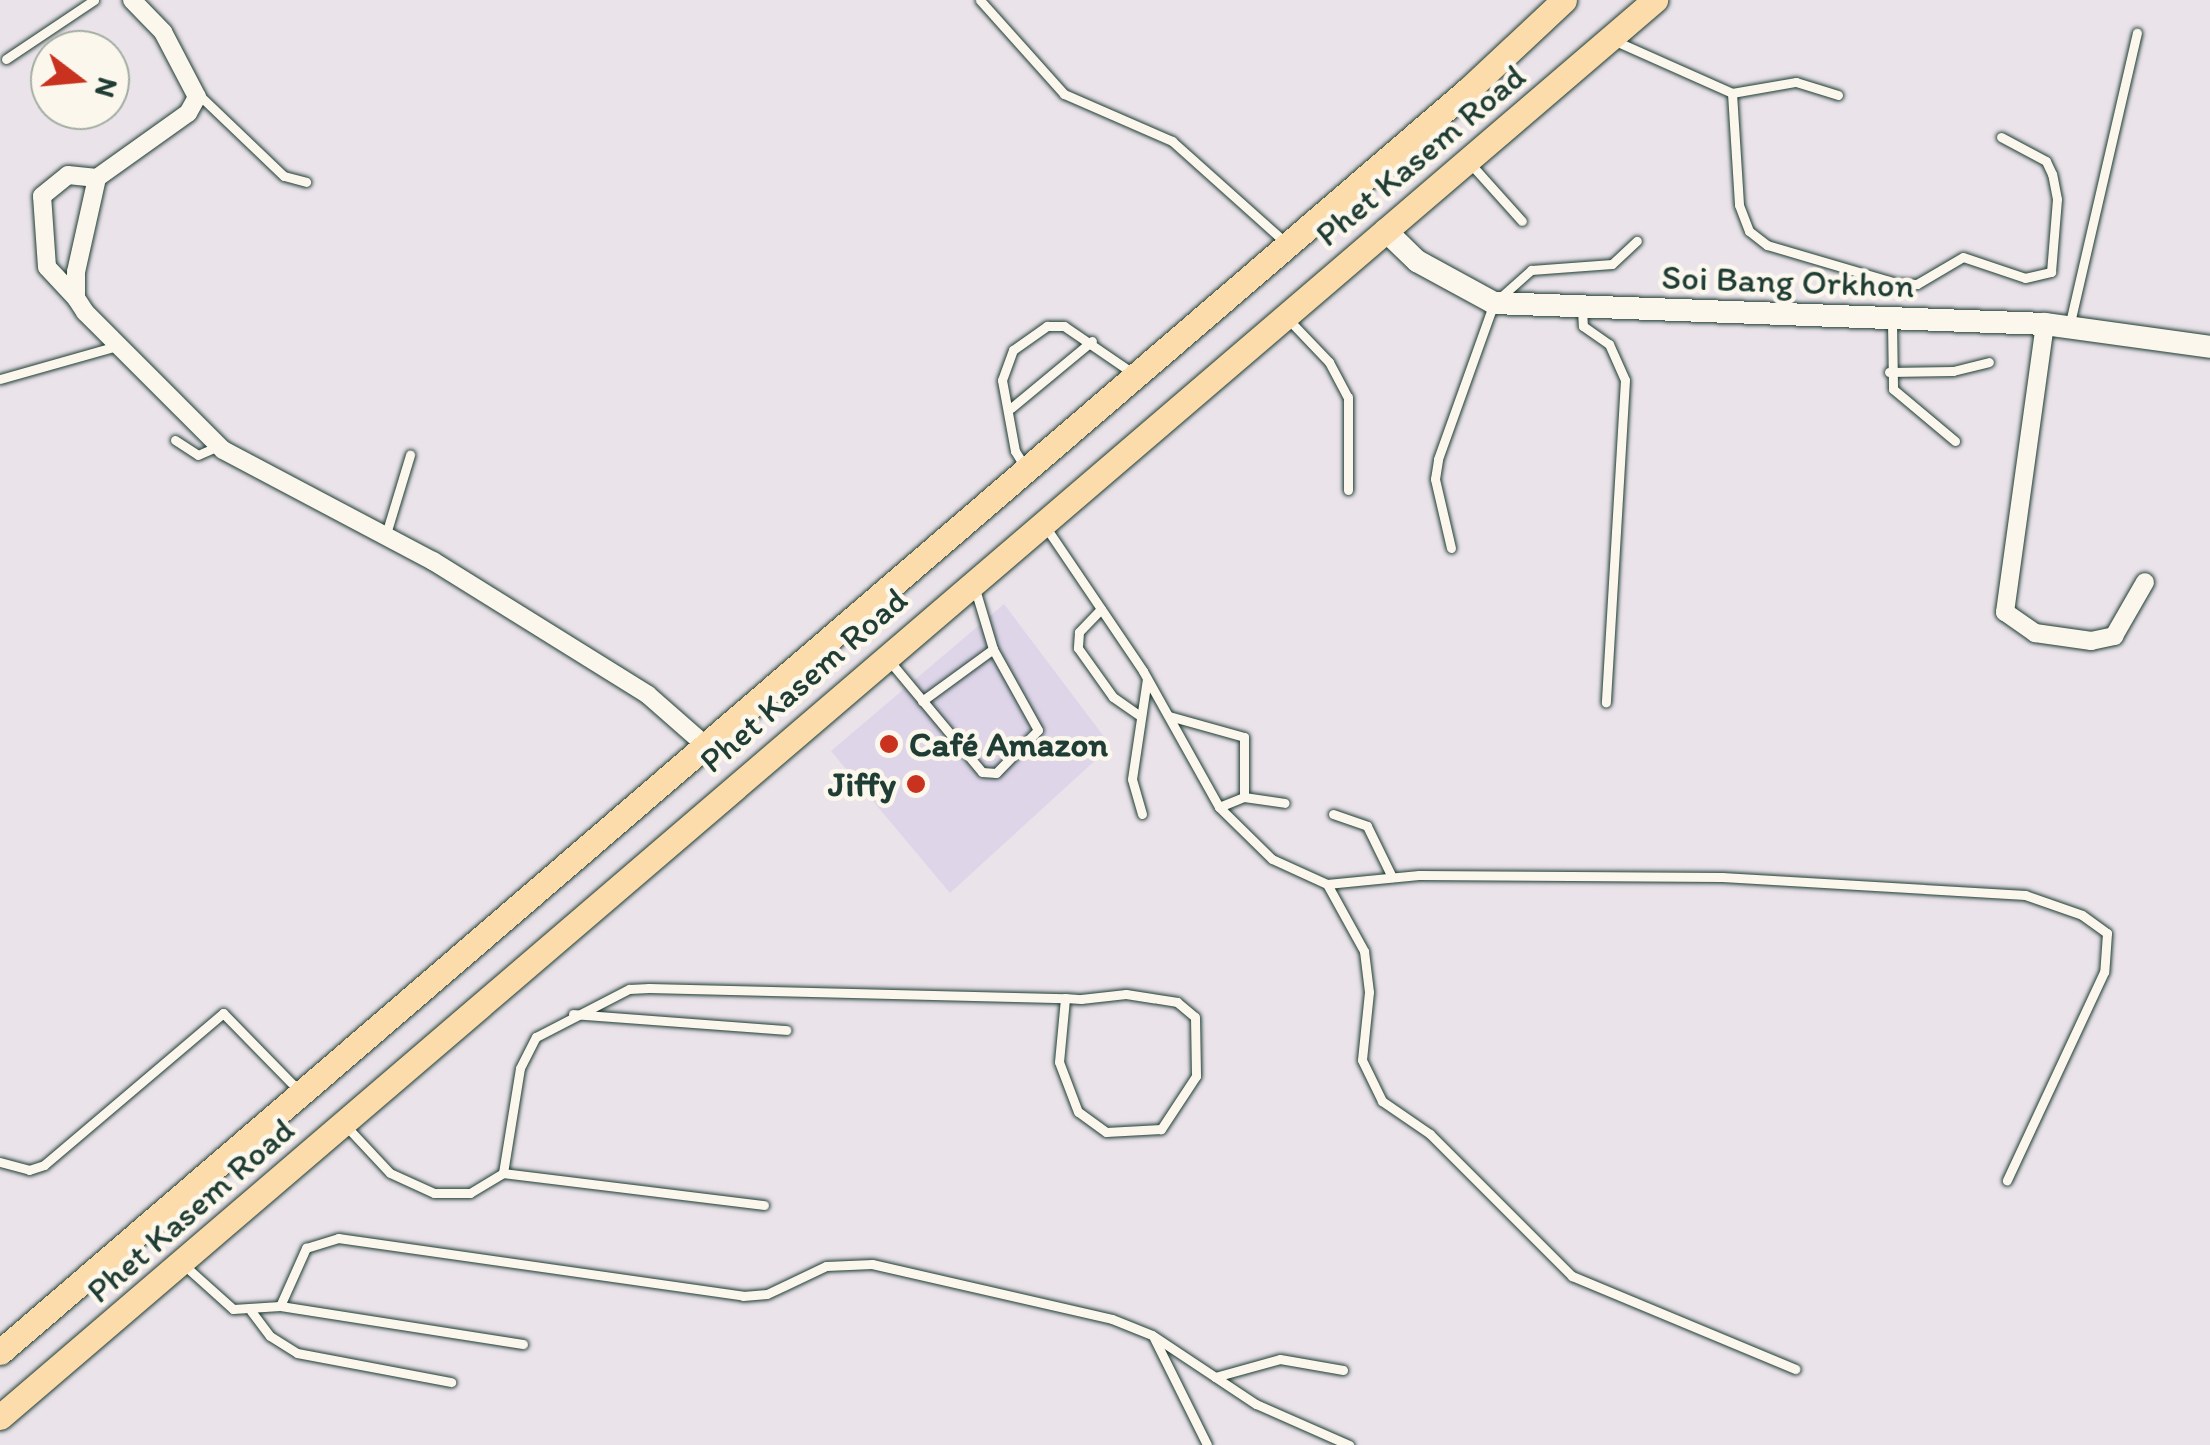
<!DOCTYPE html>
<html>
<head>
<meta charset="utf-8">
<style>
	body { margin:0 }
	#map { position:relative; width:2210px; height:1445px; overflow:hidden; background:#eae3ea; font-family:Itim,sans-serif }
	div>[style] { position:absolute }
	[style*='--x'] { left:calc(var(--x)*1px); top:calc(var(--y)*1px); width:calc(var(--w)*1px); rotate:calc(var(--a)*1deg) }
	.built>* { inset:0; background:#ded5e9 }
	.roads { filter:drop-shadow(0 0 2px #1f3d34) drop-shadow(0 0 2px #1f3d34) }
	.lane>* { height:9px; margin:-4.5px; padding:0 4.5px; transform-origin:4.5px; border-radius:4.5px; background:#fbf7ec }
	.street>* { height:18px; margin:-9px; padding:0 9px; transform-origin:9px; border-radius:9px; background:#fbf7ec }
	.secondary>* { height:22px; margin:-11px; padding:0 11px; transform-origin:11px; border-radius:11px; background:#fbf7ec }
	.primary>* { height:25px; margin:-12.5px; padding:0 12.5px; transform-origin:12.5px; border-radius:12.5px; background:#fddcac }
	.dots>* { width:28px; height:28px; translate:-50% -50%; box-sizing:border-box; border:5px solid #fbf7ec; border-radius:50% }
	span { translate:-50% -50%; white-space:nowrap; text-align:center; line-height:1.15; -webkit-text-stroke:9px #fbf7ec; paint-order:stroke }
	.street-label { font-size:35px; color:#1f3d34 }
	.poi-label { font-size:35px; color:#1f3d34; font-weight:700 }
	.left { translate:0 -50%; text-align:left }
	.right { translate:-100% -50%; text-align:right }
	.north { position:absolute; left:30px; top:30px; width:100px; height:100px; box-sizing:border-box; background:#fbf7ec; border:2px solid #a3ada2; border-radius:50%; rotate:106deg; font-size:28px; font-weight:700; line-height:40px; text-align:center; color:#1f3d34 }
	.north::after { content:''; display:block; margin:auto; width:35px; height:45px; background:#c8321e; clip-path:polygon(50% 0,100% 100%,50% 72%,0 100%) }
</style>
</head>
<body>
<div id="map">
	<div class="built">
		<div style="clip-path:polygon(1004px 604px,1111px 746px,950px 893px,831px 751px)"></div>
	</div>
	<div class="roads">
		<div class="lane">
			<div style="--x:980;--y:0;--w:126;--a:48.2"></div>
			<div style="--x:1064;--y:94;--w:118;--a:23.5"></div>
			<div style="--x:1172;--y:141;--w:152;--a:41.8"></div>
			<div style="--x:1613;--y:40;--w:130;--a:24"></div>
			<div style="--x:1732;--y:93;--w:112;--a:86.4"></div>
			<div style="--x:1739;--y:205;--w:28;--a:69"></div>
			<div style="--x:1749;--y:231;--w:23;--a:38"></div>
			<div style="--x:1767;--y:245;--w:134;--a:16.4"></div>
			<div style="--x:1896;--y:283;--w:21;--a:3"></div>
			<div style="--x:1917;--y:284;--w:53;--a:-30.4"></div>
			<div style="--x:1963;--y:257;--w:65;--a:18.7"></div>
			<div style="--x:2025;--y:278;--w:27;--a:-13"></div>
			<div style="--x:2051;--y:272;--w:73;--a:-85.3"></div>
			<div style="--x:2057;--y:199;--w:25;--a:-101"></div>
			<div style="--x:2052;--y:174;--w:14;--a:-115"></div>
			<div style="--x:2046;--y:161;--w:51;--a:-151.9"></div>
			<div style="--x:6;--y:59;--w:106;--a:-33.8"></div>
			<div style="--x:197;--y:93;--w:120;--a:43.7"></div>
			<div style="--x:284;--y:176;--w:23;--a:15"></div>
			<div style="--x:1732;--y:93;--w:65;--a:-9.8"></div>
			<div style="--x:1796;--y:82;--w:44;--a:17.2"></div>
			<div style="--x:1469;--y:162;--w:79;--a:48.1"></div>
			<div style="--x:1582;--y:309;--w:17;--a:87"></div>
			<div style="--x:1583;--y:326;--w:32;--a:35"></div>
			<div style="--x:1609;--y:344;--w:39;--a:66"></div>
			<div style="--x:1625;--y:380;--w:323;--a:93.4"></div>
			<div style="--x:1287;--y:318;--w:61;--a:46.3"></div>
			<div style="--x:1329;--y:362;--w:40;--a:62"></div>
			<div style="--x:1348;--y:397;--w:93;--a:90"></div>
			<div style="--x:1892;--y:322;--w:67;--a:89.1"></div>
			<div style="--x:1893;--y:389;--w:81;--a:40"></div>
			<div style="--x:2069;--y:327;--w:302;--a:-77"></div>
			<div style="--x:1889;--y:372;--w:64;--a:-0.9"></div>
			<div style="--x:1953;--y:371;--w:37;--a:-14"></div>
			<div style="--x:0;--y:379;--w:122;--a:-15.8"></div>
			<div style="--x:1011;--y:408;--w:105;--a:-39.6"></div>
			<div style="--x:175;--y:440;--w:27;--a:33"></div>
			<div style="--x:198;--y:455;--w:22;--a:-24"></div>
			<div style="--x:1025;--y:467;--w:19;--a:-122"></div>
			<div style="--x:1015;--y:451;--w:72;--a:-100.4"></div>
			<div style="--x:1002;--y:380;--w:32;--a:-70"></div>
			<div style="--x:1013;--y:350;--w:42;--a:-35.2"></div>
			<div style="--x:1047;--y:326;--w:17;--a:0"></div>
			<div style="--x:1064;--y:326;--w:85;--a:34.4"></div>
			<div style="--x:1045;--y:526;--w:175;--a:55.9"></div>
			<div style="--x:1143;--y:671;--w:156;--a:60.8"></div>
			<div style="--x:1219;--y:807;--w:74;--a:44.5"></div>
			<div style="--x:1272;--y:859;--w:60;--a:24.4"></div>
			<div style="--x:1327;--y:884;--w:92;--a:-5.6"></div>
			<div style="--x:1419;--y:875;--w:303;--a:0.4"></div>
			<div style="--x:1722;--y:877;--w:304;--a:3.4"></div>
			<div style="--x:2025;--y:895;--w:60;--a:19.3"></div>
			<div style="--x:2082;--y:915;--w:31;--a:36"></div>
			<div style="--x:2107;--y:933;--w:39;--a:94"></div>
			<div style="--x:2104;--y:972;--w:230;--a:115"></div>
			<div style="--x:386;--y:534;--w:83;--a:-73.1"></div>
			<div style="--x:1451;--y:548;--w:71;--a:-103.1"></div>
			<div style="--x:1435;--y:479;--w:20;--a:-81"></div>
			<div style="--x:1438;--y:459;--w:166;--a:-70.3"></div>
			<div style="--x:1494;--y:303;--w:50;--a:-41.7"></div>
			<div style="--x:1531;--y:270;--w:81;--a:-4.2"></div>
			<div style="--x:1612;--y:264;--w:34;--a:-43"></div>
			<div style="--x:1101;--y:609;--w:32;--a:134"></div>
			<div style="--x:1079;--y:632;--w:16;--a:94"></div>
			<div style="--x:1078;--y:648;--w:60;--a:54.5"></div>
			<div style="--x:1113;--y:697;--w:33;--a:35"></div>
			<div style="--x:887;--y:658;--w:148;--a:50.2"></div>
			<div style="--x:982;--y:772;--w:14;--a:4"></div>
			<div style="--x:996;--y:773;--w:60;--a:-45.7"></div>
			<div style="--x:1038;--y:730;--w:93;--a:-119.1"></div>
			<div style="--x:993;--y:649;--w:63;--a:-106.7"></div>
			<div style="--x:922;--y:701;--w:88;--a:-36.2"></div>
			<div style="--x:1169;--y:716;--w:78;--a:15.6"></div>
			<div style="--x:1244;--y:737;--w:60;--a:90"></div>
			<div style="--x:1219;--y:807;--w:27;--a:-22"></div>
			<div style="--x:1244;--y:797;--w:41;--a:8.3"></div>
			<div style="--x:1142;--y:814;--w:36;--a:-106"></div>
			<div style="--x:1132;--y:779;--w:101;--a:-81.5"></div>
			<div style="--x:1333;--y:814;--w:36;--a:19"></div>
			<div style="--x:1367;--y:826;--w:57;--a:63.9"></div>
			<div style="--x:1327;--y:884;--w:77;--a:61.1"></div>
			<div style="--x:1364;--y:951;--w:41;--a:83"></div>
			<div style="--x:1369;--y:992;--w:68;--a:95.9"></div>
			<div style="--x:1362;--y:1060;--w:46;--a:64"></div>
			<div style="--x:1382;--y:1101;--w:58;--a:34.5"></div>
			<div style="--x:1430;--y:1134;--w:201;--a:45"></div>
			<div style="--x:1572;--y:1276;--w:242;--a:22.6"></div>
			<div style="--x:573;--y:1014;--w:214;--a:4.3"></div>
			<div style="--x:346;--y:1126;--w:64;--a:46.9"></div>
			<div style="--x:390;--y:1173;--w:48;--a:24.4"></div>
			<div style="--x:434;--y:1193;--w:36;--a:0"></div>
			<div style="--x:470;--y:1193;--w:39;--a:-31"></div>
			<div style="--x:503;--y:1173;--w:263;--a:7"></div>
			<div style="--x:0;--y:1162;--w:30;--a:15"></div>
			<div style="--x:29;--y:1170;--w:16;--a:-18"></div>
			<div style="--x:44;--y:1165;--w:235;--a:-40.3"></div>
			<div style="--x:223;--y:1013;--w:110;--a:45.7"></div>
			<div style="--x:503;--y:1173;--w:106;--a:-80.8"></div>
			<div style="--x:520;--y:1068;--w:35;--a:-63"></div>
			<div style="--x:536;--y:1037;--w:105;--a:-27.3"></div>
			<div style="--x:629;--y:989;--w:20;--a:-3"></div>
			<div style="--x:649;--y:988;--w:416;--a:1.4"></div>
			<div style="--x:1065;--y:998;--w:16;--a:4"></div>
			<div style="--x:1081;--y:999;--w:45;--a:-6.3"></div>
			<div style="--x:1126;--y:994;--w:52;--a:8.9"></div>
			<div style="--x:1177;--y:1002;--w:23;--a:40"></div>
			<div style="--x:1195;--y:1017;--w:59;--a:89"></div>
			<div style="--x:1196;--y:1076;--w:64;--a:123.4"></div>
			<div style="--x:1161;--y:1129;--w:55;--a:176.9"></div>
			<div style="--x:1106;--y:1132;--w:34;--a:-144"></div>
			<div style="--x:1078;--y:1112;--w:53;--a:-110.8"></div>
			<div style="--x:1059;--y:1062;--w:64;--a:-84.6"></div>
			<div style="--x:184;--y:1265;--w:66;--a:41.9"></div>
			<div style="--x:233;--y:1309;--w:47;--a:-3.7"></div>
			<div style="--x:280;--y:1306;--w:246;--a:8.9"></div>
			<div style="--x:280;--y:1306;--w:64;--a:-65.9"></div>
			<div style="--x:306;--y:1248;--w:34;--a:-17"></div>
			<div style="--x:338;--y:1238;--w:409;--a:8.1"></div>
			<div style="--x:743;--y:1296;--w:24;--a:-5"></div>
			<div style="--x:767;--y:1294;--w:65;--a:-25.4"></div>
			<div style="--x:826;--y:1266;--w:46;--a:-2.5"></div>
			<div style="--x:872;--y:1264;--w:246;--a:12.9"></div>
			<div style="--x:1112;--y:1319;--w:43;--a:21.8"></div>
			<div style="--x:1152;--y:1335;--w:125;--a:33.6"></div>
			<div style="--x:1256;--y:1404;--w:102;--a:23.8"></div>
			<div style="--x:251;--y:1311;--w:31;--a:53"></div>
			<div style="--x:270;--y:1336;--w:32;--a:32"></div>
			<div style="--x:297;--y:1353;--w:157;--a:10.7"></div>
			<div style="--x:1154;--y:1338;--w:119;--a:63.6"></div>
			<div style="--x:1215;--y:1377;--w:67;--a:-15.5"></div>
			<div style="--x:1280;--y:1359;--w:64;--a:9.9"></div>
		</div>
		<div class="street">
			<div style="--x:132;--y:0;--w:45;--a:45.9"></div>
			<div style="--x:163;--y:32;--w:73;--a:62.4"></div>
			<div style="--x:197;--y:97;--w:18;--a:119"></div>
			<div style="--x:188;--y:113;--w:112;--a:144.5"></div>
			<div style="--x:97;--y:178;--w:96;--a:102.6"></div>
			<div style="--x:76;--y:272;--w:26;--a:90"></div>
			<div style="--x:76;--y:298;--w:17;--a:57"></div>
			<div style="--x:85;--y:312;--w:195;--a:45"></div>
			<div style="--x:223;--y:450;--w:238;--a:27.9"></div>
			<div style="--x:433;--y:561;--w:253;--a:31.9"></div>
			<div style="--x:648;--y:695;--w:74;--a:41.2"></div>
			<div style="--x:76;--y:298;--w:42;--a:-133.1"></div>
			<div style="--x:47;--y:267;--w:71;--a:-94"></div>
			<div style="--x:42;--y:196;--w:33;--a:-39"></div>
			<div style="--x:68;--y:175;--w:29;--a:6"></div>
			<div style="--x:2045;--y:324;--w:291;--a:97.9"></div>
			<div style="--x:2005;--y:612;--w:37;--a:35"></div>
			<div style="--x:2035;--y:633;--w:57;--a:8.1"></div>
			<div style="--x:2091;--y:641;--w:24;--a:-12"></div>
			<div style="--x:2114;--y:636;--w:62;--a:-60.1"></div>
		</div>
		<div class="secondary">
			<div style="--x:1385;--y:230;--w:45;--a:44.1"></div>
			<div style="--x:1417;--y:261;--w:88;--a:28.6"></div>
			<div style="--x:1494;--y:303;--w:551;--a:2.18"></div>
			<div style="--x:2045;--y:324;--w:167;--a:7.9"></div>
		</div>
		<div class="primary">
			<div style="--x:0;--y:1352;--w:1937;--a:-40.69"></div>
			<div style="--x:1469;--y:89;--w:130;--a:-43.1"></div>
			<div style="--x:0;--y:1417;--w:2179;--a:-40.57"></div>
		</div>
	</div>
	<div class="dots">
		<div style="left:889px;top:744px;background:#c8321e"></div>
		<div style="left:916px;top:784px;background:#c8321e"></div>
	</div>
	<div class="street-label">
		<span style="left:1420px;top:155px;rotate:-40deg">Phet Kasem Road</span>
		<span style="left:1788px;top:281px;rotate:2deg">Soi Bang Orkhon</span>
		<span style="left:803px;top:680px;rotate:-41deg">Phet Kasem Road</span>
		<span style="left:190px;top:1210px;rotate:-41deg">Phet Kasem Road</span>
	</div>
	<div class="poi-label">
		<span class="left" style="left:909px;top:744px">Café Amazon</span>
		<span class="right" style="left:896px;top:784px">Jiffy</span>
	</div>
	<div class="north">N</div>
</div>
</body>
</html>
